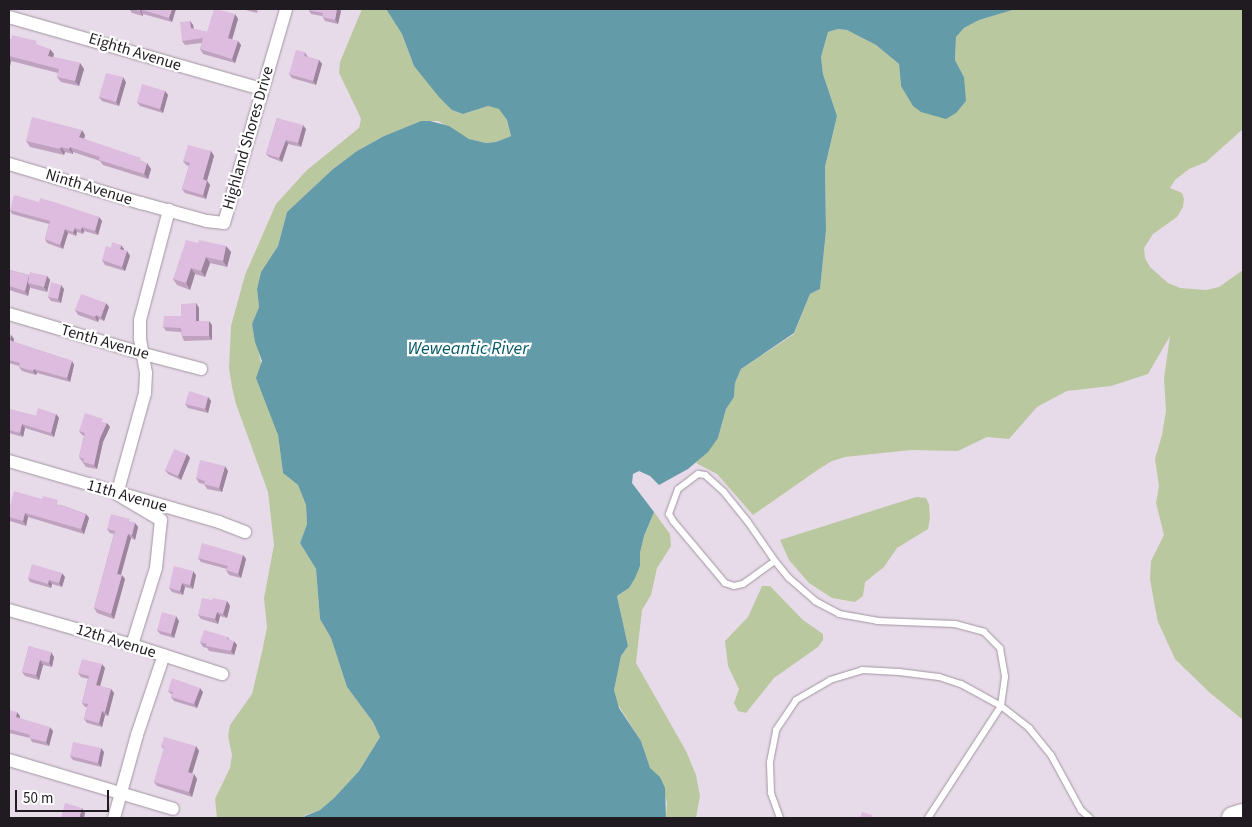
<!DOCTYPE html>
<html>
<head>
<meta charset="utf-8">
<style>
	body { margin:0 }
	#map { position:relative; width:1252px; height:827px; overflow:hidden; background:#e8dbe9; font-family:"Source Sans 3",sans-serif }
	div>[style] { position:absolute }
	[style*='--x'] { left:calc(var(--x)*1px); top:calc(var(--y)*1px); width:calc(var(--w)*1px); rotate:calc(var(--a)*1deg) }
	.green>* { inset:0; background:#bac8a0 }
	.water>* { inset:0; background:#649ba8 }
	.roads { filter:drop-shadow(0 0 1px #a195a1) drop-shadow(0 0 1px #a195a1) }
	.lane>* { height:6px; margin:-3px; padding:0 3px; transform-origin:3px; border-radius:3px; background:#fff }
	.street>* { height:12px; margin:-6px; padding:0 6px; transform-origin:6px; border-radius:6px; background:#fff }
	.highway>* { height:22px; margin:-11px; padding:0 11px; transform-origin:11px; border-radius:11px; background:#fff }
	.wall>* { inset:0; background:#bfa2c0 }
	.shaded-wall>* { inset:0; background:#9b849c }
	.building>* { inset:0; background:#debcdf }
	span { translate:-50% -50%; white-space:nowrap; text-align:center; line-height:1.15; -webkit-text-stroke:4.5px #fff; paint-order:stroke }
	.street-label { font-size:16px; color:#201b20 }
	.water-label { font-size:18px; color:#065967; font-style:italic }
	.frame { position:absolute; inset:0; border:10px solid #201b20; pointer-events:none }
	.scale { position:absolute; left:15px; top:790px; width:94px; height:22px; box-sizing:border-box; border:2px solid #201b20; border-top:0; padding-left:6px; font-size:15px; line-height:18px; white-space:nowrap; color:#201b20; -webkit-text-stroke:4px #fff; paint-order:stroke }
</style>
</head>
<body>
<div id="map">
	<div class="green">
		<div style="clip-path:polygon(362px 9px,386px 9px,402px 34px,414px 66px,452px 110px,463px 114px,488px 106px,500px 109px,507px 120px,511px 136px,496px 142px,486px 143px,469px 139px,438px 121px,421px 121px,384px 136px,357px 151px,333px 169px,287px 212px,278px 246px,261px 272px,257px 289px,259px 307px,252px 324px,278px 435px,283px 473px,298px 485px,306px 505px,307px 524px,300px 543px,316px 569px,320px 619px,331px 638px,347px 687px,373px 722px,380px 737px,359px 771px,334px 798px,320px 810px,305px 815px,304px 818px,217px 818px,215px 799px,230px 768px,232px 755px,228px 736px,230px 725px,252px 694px,262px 652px,267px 627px,264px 598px,274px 545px,268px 492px,236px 404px,232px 387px,229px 368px,231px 326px,245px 275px,276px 204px,307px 170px,359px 128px,361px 119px,357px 110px,339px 73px,340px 62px)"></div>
		<div style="clip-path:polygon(1016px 9px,1243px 9px,1243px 129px,1206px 162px,1189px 169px,1175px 180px,1170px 188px,1182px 193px,1184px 199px,1183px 207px,1177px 217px,1153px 234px,1144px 248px,1145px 258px,1150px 267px,1168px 283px,1180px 288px,1206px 290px,1219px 287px,1243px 270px,1243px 720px,1209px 692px,1175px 659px,1158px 622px,1154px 602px,1150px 579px,1151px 561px,1164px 535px,1156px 503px,1159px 486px,1155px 459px,1162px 435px,1166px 411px,1164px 378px,1170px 336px,1148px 374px,1111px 386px,1067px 391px,1037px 407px,1009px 439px,987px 437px,958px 451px,911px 450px,845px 457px,832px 461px,819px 469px,753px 515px,717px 474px,696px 463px,718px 438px,726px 409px,734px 397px,735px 383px,741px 369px,794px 334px,810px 294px,820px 289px,826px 231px,825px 167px,837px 116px,823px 74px,821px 57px,828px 32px,838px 29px,847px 30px,876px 45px,899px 64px,901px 86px,964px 77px,955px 60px,956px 37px,964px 28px,979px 20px)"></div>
		<div style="clip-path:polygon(916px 497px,926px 498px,929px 504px,930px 518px,928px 529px,897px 548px,884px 567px,865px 582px,863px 596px,855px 602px,832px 598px,809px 583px,789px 560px,780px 540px)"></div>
		<div style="clip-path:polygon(654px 512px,670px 534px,671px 546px,657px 568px,651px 595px,642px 610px,636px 663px,686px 751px,696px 775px,700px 796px,696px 818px,666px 818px,667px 803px,660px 777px,650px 769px,641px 741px,615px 700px,614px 690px,618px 669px,621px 656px,628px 646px,617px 596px,629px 588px,640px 566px,640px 553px,644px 536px)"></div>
		<div style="clip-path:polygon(762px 586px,770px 586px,803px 620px,823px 634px,823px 640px,818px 647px,774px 678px,746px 713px,738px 711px,734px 703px,739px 689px,728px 666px,725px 641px,748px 617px)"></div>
	</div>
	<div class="water">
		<div style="clip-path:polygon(386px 9px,1016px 9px,979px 20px,964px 28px,956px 37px,955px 60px,964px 77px,966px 101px,956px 113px,946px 119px,921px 112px,913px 106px,901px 86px,899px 64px,876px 45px,847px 30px,838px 29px,828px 32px,821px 57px,823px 74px,837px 116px,825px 167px,826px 231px,820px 289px,810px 294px,794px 333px,741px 369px,735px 383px,734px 397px,726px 409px,718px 438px,708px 452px,688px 469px,659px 485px,650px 476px,639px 471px,633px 474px,632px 483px,654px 512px,644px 536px,640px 553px,640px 566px,635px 578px,629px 588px,617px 596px,628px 646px,621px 656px,614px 690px,619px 708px,641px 741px,650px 768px,660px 777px,665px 788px,666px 818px,304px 818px,305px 816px,320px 810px,334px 798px,359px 771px,380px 737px,373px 722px,347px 687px,331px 638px,320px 619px,316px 569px,300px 543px,307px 524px,306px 505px,298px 485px,283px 473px,278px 435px,256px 378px,262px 361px,255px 342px,252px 324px,259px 307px,257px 289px,261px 272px,278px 246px,287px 212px,333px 169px,357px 151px,384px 136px,421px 121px,430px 121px,449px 126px,469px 139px,486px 143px,496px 142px,511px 136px,507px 120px,499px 109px,488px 106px,463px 114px,452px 110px,439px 97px,414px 66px,402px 34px)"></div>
	</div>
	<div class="roads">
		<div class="lane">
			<div style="--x:775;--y:561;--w:47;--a:-124.7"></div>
			<div style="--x:748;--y:522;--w:38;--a:-129"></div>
			<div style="--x:724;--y:492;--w:25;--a:-138"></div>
			<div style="--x:705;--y:475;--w:7;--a:-172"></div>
			<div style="--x:698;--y:474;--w:25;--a:143"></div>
			<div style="--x:678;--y:489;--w:27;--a:110"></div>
			<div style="--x:669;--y:514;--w:8;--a:60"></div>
			<div style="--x:673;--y:521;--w:81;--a:50"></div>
			<div style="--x:725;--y:583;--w:9;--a:18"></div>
			<div style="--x:734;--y:586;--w:9;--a:-13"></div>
			<div style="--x:743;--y:584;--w:39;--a:-36"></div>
			<div style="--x:775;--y:561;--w:22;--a:51"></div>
			<div style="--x:789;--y:578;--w:35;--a:41"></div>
			<div style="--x:815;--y:601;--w:27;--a:28"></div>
			<div style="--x:839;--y:614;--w:39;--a:10"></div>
			<div style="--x:877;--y:621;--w:78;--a:2.2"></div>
			<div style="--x:955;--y:624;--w:30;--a:15"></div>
			<div style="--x:984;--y:632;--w:23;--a:45"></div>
			<div style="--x:1000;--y:648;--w:29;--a:80"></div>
			<div style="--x:1005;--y:677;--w:29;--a:98"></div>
			<div style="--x:1001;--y:706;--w:134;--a:123.1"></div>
			<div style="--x:780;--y:818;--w:27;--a:-110"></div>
			<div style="--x:771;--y:793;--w:31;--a:-92"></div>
			<div style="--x:770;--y:762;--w:33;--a:-79"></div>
			<div style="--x:776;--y:730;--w:36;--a:-56"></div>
			<div style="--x:796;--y:700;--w:39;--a:-30"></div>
			<div style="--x:830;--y:680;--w:34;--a:-17"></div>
			<div style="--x:862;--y:670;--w:37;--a:3"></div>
			<div style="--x:899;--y:672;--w:40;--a:7.1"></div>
			<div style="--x:939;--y:677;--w:23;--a:18"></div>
			<div style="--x:961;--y:684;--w:46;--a:28.8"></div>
			<div style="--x:1001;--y:706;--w:36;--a:38"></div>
			<div style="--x:1029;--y:728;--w:35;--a:51"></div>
			<div style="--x:1051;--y:755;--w:63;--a:61.4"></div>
			<div style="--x:1081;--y:810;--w:12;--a:42"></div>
		</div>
		<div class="street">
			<div style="--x:9;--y:17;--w:262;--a:15.9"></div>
			<div style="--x:9;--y:164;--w:138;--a:16.5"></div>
			<div style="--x:141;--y:203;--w:68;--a:15.3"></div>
			<div style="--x:207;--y:221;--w:17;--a:7"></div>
			<div style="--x:224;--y:223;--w:223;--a:-73.8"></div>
			<div style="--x:9;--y:314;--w:141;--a:16.5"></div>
			<div style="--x:144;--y:354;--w:59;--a:14.7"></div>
			<div style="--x:9;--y:461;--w:219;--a:16.2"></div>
			<div style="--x:219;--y:522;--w:28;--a:21"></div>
			<div style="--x:9;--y:610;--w:128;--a:15.9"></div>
			<div style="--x:132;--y:645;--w:95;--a:17.9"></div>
			<div style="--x:132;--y:645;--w:81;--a:-72.7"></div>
			<div style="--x:156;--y:568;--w:48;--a:-84.1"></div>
			<div style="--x:161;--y:520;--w:51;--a:-149.4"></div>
			<div style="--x:117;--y:494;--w:105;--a:-74.5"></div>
			<div style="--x:145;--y:393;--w:20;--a:-87"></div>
			<div style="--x:146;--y:373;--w:36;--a:-100"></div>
			<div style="--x:140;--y:338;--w:18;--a:-90"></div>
			<div style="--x:140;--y:320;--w:114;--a:-75.2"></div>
			<div style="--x:9;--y:760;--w:171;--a:16.6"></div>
			<div style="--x:114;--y:818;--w:86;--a:-74.5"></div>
			<div style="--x:137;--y:735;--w:84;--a:-71.4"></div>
		</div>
		<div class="highway">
			<div style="--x:1233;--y:818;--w:10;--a:-17"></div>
		</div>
	</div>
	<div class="wall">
		<div style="clip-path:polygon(129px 9px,176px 9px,172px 22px,143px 14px,143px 16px,132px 13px)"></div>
		<div style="clip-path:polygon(242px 9px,258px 9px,257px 13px)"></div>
		<div style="clip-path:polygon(308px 9px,339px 9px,341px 11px,338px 24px,325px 21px,322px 16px,311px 14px)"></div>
		<div style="clip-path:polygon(235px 14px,238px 19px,232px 40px,238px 41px,241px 45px,235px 63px,203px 54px,200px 49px,202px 43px,185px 45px,182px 41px,190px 21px,193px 25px,194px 29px,207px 32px)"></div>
		<div style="clip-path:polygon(9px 39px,40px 46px,54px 54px,53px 57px,80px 63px,84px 69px,79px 86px,61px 82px,57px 77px,58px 73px,11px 61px,9px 72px)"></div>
		<div style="clip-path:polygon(305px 52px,308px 57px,319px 60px,322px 64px,316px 85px,292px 78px,289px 74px)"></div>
		<div style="clip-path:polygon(126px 82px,119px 106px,102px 101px,99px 97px)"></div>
		<div style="clip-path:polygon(165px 91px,168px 95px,163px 113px,140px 106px,137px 102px)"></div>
		<div style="clip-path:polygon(277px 118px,306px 129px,301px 147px,288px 144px,282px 162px,269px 157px,266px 154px)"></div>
		<div style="clip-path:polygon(85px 135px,84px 139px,144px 162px,151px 169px,148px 179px,103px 165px,100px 161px,73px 152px,73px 154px,65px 152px,64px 155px,30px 147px,26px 141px)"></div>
		<div style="clip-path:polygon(211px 151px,214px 156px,207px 180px,210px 185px,206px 199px,185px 193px,182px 189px,189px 166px,186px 165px,183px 161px)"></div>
		<div style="clip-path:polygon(39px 202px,99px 217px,102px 221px,98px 235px,84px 231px,83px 234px,77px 232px,76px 236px,68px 233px,63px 249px,47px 243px,45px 239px,49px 224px,12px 214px,10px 210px)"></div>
		<div style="clip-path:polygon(198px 243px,226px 246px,231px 252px,227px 267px,210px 263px,205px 277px,195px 274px,190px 290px,177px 285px,173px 279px)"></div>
		<div style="clip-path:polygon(111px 248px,124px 249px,124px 250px,127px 251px,130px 256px,125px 271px,105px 265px,102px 260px)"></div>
		<div style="clip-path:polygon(9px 264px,10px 266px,10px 270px,29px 275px,47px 276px,50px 280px,47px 292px,31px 288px,30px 287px,28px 296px,9px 290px)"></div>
		<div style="clip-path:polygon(64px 289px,61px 303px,51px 301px,48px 297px)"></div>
		<div style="clip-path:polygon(196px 303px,199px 308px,199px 321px,212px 325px,212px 340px,184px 341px,182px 336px,181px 332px,166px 331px,163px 327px,181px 316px)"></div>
		<div style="clip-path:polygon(109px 307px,104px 321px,99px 319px,98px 322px,78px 315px,75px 310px)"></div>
		<div style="clip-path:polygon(9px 334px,11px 335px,14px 339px,14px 342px,72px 361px,74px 365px,70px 382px,37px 373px,36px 375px,22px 371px,19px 367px,19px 366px,9px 363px)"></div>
		<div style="clip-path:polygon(208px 397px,211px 401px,208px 413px,188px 408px,185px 404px)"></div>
		<div style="clip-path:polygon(9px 409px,36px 416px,56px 414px,59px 418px,54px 437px,25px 428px,23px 437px,9px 433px)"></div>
		<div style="clip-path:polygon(105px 423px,107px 423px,110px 427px,103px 442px,97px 469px,86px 467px,79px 457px,84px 436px,82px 435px,79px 431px)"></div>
		<div style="clip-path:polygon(187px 454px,190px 458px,181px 480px,168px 474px,165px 470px)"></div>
		<div style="clip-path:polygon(228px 471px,222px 492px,207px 489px,204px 484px,199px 483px,196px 478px)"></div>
		<div style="clip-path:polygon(61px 505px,86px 514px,89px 518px,84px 534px,28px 517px,26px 526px,10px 521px,9px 519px,9px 510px)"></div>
		<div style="clip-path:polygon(132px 522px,135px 523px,138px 527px,135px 540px,131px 538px,121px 575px,125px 579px,114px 619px,97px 613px,94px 608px,114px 534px,110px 533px,107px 529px)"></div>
		<div style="clip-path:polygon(243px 555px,246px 559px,241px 578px,229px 575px,226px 570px,227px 569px,201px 562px,198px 558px)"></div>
		<div style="clip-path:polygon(196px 575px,193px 589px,185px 587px,183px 595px,172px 592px,169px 588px)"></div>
		<div style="clip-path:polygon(65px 577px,62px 587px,52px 584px,51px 588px,30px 582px,28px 578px)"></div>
		<div style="clip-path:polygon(212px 600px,227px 601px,230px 606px,227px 618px,220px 616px,218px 624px,201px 619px,198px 615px)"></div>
		<div style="clip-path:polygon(179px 621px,174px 638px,160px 634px,157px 630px)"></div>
		<div style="clip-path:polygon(228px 637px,230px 640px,237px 645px,234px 655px,209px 651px,207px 648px,203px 647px,200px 642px)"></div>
		<div style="clip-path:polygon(29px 646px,54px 657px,52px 667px,43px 665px,39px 680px,25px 676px,22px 672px)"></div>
		<div style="clip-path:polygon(105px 668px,100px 686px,111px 689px,114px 693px,108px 716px,105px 715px,102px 727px,87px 723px,84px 719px,87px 707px,85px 707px,82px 703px,88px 679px,81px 677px,78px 673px)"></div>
		<div style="clip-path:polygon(168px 691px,203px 692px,197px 708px,174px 701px,171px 697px,172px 695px)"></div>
		<div style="clip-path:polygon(9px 710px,20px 716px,19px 718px,53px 731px,49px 746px,32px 742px,30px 738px,9px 733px)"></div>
		<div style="clip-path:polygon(161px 746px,196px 746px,199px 751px,192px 774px,194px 774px,197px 779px,192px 797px,157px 786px,154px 782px,164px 749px)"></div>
		<div style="clip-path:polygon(104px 752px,101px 767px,73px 760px,70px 756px)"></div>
	</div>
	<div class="shaded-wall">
		<div style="clip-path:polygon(140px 9px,143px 14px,143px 16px,140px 11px)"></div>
		<div style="clip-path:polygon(172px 9px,176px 9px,172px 22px,169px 18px)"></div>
		<div style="clip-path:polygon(337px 9px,339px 9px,341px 11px,338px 24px,335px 20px)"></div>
		<div style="clip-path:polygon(235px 14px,238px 19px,231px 43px,228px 38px)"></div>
		<div style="clip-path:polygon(190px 21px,193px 25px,194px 32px,191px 28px)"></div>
		<div style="clip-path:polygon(238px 41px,241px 45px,235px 63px,232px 59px)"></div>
		<div style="clip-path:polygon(50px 49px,54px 54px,52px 61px,48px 56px)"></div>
		<div style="clip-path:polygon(9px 57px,11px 61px,9px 72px)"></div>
		<div style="clip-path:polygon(319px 60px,322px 64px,316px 85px,313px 81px)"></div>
		<div style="clip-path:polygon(80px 63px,84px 69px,79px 86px,75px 81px)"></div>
		<div style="clip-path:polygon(123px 77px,126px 82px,119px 106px,116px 102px)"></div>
		<div style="clip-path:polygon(165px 91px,168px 95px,163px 113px,160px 109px)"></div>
		<div style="clip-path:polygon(303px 125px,306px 129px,301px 147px,298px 143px)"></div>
		<div style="clip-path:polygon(82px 130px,85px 135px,83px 142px,79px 137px)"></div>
		<div style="clip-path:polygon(286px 140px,288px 144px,282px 162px,279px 158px)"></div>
		<div style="clip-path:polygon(61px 147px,65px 152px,64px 155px,60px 149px)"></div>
		<div style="clip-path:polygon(70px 147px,73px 152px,73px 154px,69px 149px)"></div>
		<div style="clip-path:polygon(211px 151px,214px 156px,206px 184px,203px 179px)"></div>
		<div style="clip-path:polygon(147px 163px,151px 169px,148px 179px,144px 174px)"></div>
		<div style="clip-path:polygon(207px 181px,210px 185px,206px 199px,203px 195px)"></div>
		<div style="clip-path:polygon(99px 217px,102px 221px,98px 235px,95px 231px)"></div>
		<div style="clip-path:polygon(82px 227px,84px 231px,83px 234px,81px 230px)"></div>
		<div style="clip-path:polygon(75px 228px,77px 232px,76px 236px,73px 232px)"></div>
		<div style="clip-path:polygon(65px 229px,68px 233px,63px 249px,60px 245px)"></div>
		<div style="clip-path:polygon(121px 245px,124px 249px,123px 253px,120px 249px)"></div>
		<div style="clip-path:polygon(226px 246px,231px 252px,227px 267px,223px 261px)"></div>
		<div style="clip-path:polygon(127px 251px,130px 256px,125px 271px,122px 267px)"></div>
		<div style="clip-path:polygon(206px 257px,210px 263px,205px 277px,201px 271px)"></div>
		<div style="clip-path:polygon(191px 268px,195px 274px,190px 290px,186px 283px)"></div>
		<div style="clip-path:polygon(29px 275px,28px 283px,30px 287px,28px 296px,25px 291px)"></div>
		<div style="clip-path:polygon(47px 276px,50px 280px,47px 292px,44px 287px)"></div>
		<div style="clip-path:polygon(61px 285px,64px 289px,61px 303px,58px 299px)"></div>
		<div style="clip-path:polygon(106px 303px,109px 307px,104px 321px,101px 317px)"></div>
		<div style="clip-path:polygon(196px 303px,199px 308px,199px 325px,196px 321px)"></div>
		<div style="clip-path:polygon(96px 315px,99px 319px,98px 322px,95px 317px)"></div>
		<div style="clip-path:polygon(209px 321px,212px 325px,212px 340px,209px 336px)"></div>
		<div style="clip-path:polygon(11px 335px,14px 339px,13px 344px,10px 340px)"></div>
		<div style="clip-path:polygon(72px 361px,74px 365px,70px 382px,67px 378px)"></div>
		<div style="clip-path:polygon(34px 369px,37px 373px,36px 375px,33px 371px)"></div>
		<div style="clip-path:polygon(208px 397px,211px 401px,208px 413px,205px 409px)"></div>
		<div style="clip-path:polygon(56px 414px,59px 418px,54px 437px,51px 433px)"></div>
		<div style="clip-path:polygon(107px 423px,110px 427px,103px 442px,97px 469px,94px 465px,100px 438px)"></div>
		<div style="clip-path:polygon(22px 424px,25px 428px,23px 437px,20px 433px)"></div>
		<div style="clip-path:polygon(187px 454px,190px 458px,181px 480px,178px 476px)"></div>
		<div style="clip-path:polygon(225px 466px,228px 471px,222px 492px,219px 488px)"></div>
		<div style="clip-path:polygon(25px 513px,28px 517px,26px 526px,23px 521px)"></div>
		<div style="clip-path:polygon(86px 514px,89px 518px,84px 534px,81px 529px)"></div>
		<div style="clip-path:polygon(135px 523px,138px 527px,135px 540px,132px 535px)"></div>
		<div style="clip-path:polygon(128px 534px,131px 538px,120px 578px,117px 574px)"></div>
		<div style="clip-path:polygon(243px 555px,246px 559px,241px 578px,238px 574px)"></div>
		<div style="clip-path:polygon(193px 571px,196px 575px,193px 589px,190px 585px)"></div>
		<div style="clip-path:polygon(62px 573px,65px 577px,62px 587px,59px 583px)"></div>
		<div style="clip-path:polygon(122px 575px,125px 579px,114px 619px,111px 614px)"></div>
		<div style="clip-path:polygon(49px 580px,52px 584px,51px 588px,48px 584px)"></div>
		<div style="clip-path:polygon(182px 583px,185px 587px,183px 595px,180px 591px)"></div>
		<div style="clip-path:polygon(227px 601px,230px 606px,227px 618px,223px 614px)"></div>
		<div style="clip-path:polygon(217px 612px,220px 616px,218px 624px,215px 619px)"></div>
		<div style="clip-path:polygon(176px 616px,179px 621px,174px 638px,171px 634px)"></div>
		<div style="clip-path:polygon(234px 641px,237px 645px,234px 655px,231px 651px)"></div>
		<div style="clip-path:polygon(51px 652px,54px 657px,52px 667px,49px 663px)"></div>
		<div style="clip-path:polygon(40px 660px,43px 665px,39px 680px,36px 675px)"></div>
		<div style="clip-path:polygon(102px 664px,105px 668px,99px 690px,96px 685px)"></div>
		<div style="clip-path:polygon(200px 688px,203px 692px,197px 708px,194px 704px)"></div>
		<div style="clip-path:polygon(111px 689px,114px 693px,108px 716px,105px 712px)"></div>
		<div style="clip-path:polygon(102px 711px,105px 715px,102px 727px,99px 723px)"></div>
		<div style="clip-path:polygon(17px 712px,20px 716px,19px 722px,16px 717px)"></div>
		<div style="clip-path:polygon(50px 727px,53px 731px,49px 746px,46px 742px)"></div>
		<div style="clip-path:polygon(196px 746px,199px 751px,191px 777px,188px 772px)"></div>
		<div style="clip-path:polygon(101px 748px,104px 752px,101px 767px,98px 763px)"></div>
		<div style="clip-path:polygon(194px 774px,197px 779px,192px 797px,189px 792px)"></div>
		<div style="clip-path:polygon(82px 808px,85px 813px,84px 818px,79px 818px)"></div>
	</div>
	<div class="building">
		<div style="clip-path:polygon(130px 9px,172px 9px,169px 18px,140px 9px,140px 11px)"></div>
		<div style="clip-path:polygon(214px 9px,216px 9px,235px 14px,228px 38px,238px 41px,232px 59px,200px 49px,203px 38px,182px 41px,180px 22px,190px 21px,191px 28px,207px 32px)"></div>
		<div style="clip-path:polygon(308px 9px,337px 9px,335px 20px,322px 17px,323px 13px,308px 10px)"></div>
		<div style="clip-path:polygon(12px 35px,37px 41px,36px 44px,50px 49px,48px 56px,80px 63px,75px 81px,57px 77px,59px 69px,9px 56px,9px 39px,11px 40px)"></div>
		<div style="clip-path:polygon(296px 50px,305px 52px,304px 56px,319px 60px,313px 81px,289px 74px)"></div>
		<div style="clip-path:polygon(106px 73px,123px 77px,116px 102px,99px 97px)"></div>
		<div style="clip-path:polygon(142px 84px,165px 91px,160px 109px,137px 102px)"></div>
		<div style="clip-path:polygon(32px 117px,82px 130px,79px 137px,141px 158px,140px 161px,147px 163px,144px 174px,99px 160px,100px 157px,70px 147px,69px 149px,61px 147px,60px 149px,26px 141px)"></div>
		<div style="clip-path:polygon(277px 118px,303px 125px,298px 143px,286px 140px,279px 158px,266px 154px)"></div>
		<div style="clip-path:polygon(188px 145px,211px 151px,203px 179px,207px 181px,203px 195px,182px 189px,190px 163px,183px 161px)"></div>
		<div style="clip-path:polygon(14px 195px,39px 202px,40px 198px,57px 203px,99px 217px,95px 231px,82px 227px,81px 230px,75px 228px,73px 232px,65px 229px,60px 245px,45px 239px,50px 221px,10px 210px)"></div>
		<div style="clip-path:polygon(186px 240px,198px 243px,199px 240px,226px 246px,223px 261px,206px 257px,201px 271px,191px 268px,186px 283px,173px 279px)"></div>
		<div style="clip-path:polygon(112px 242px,121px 245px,120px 249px,127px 251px,122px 267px,102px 260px,106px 246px,111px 248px)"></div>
		<div style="clip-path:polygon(9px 270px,29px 275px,25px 291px,9px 286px)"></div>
		<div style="clip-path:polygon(30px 272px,47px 276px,44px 287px,28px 283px)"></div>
		<div style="clip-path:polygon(51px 282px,61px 285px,58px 299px,48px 297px)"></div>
		<div style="clip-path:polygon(81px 294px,106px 303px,101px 317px,96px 315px,95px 317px,75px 310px)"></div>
		<div style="clip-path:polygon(196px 303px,196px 321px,209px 321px,209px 336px,182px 336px,181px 328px,163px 327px,164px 316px,181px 316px,181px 304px)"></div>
		<div style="clip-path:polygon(9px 334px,11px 335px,10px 340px,14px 342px,72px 361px,67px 378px,34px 369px,33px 371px,19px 367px,20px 363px,9px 360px)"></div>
		<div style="clip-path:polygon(189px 391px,208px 397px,205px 409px,185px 404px)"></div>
		<div style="clip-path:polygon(38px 408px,56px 414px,51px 433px,22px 424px,20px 433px,9px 430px,9px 409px,36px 416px)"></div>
		<div style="clip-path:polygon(85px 413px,103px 419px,102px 422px,107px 423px,100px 438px,94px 465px,83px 462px,84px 459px,79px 457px,85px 433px,79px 431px)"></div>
		<div style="clip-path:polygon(174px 449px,187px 454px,178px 476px,165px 470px)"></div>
		<div style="clip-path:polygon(200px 460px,225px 466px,219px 488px,204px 484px,205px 481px,196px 478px)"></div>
		<div style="clip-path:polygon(14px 491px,42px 499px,43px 496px,58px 500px,57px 504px,86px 514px,81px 529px,25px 513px,23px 521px,9px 517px,9px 510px)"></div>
		<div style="clip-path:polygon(111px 514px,130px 519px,129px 521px,135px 523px,132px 535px,128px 534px,117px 574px,122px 575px,111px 614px,94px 608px,115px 531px,107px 529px)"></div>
		<div style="clip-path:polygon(202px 543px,243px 555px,238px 574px,226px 570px,228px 566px,198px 558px)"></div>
		<div style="clip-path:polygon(32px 564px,62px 573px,59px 583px,49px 580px,48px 584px,28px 578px)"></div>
		<div style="clip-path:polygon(174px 566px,193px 571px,190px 585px,182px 583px,180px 591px,169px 588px)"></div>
		<div style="clip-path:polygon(202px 598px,212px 600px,213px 598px,227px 601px,223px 614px,217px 612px,215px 619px,198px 615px)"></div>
		<div style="clip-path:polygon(162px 612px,176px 616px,171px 634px,157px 630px)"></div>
		<div style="clip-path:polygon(204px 630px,228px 637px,227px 639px,234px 641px,231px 651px,206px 646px,207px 644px,200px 642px)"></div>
		<div style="clip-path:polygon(29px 646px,51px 652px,49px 663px,40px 660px,36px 675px,22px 672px)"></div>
		<div style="clip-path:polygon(82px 659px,102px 664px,96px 685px,111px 689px,105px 712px,102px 711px,99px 723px,84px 719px,88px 704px,82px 703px,89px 676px,78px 673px)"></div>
		<div style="clip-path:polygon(172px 678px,200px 688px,194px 704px,171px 697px,173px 692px,168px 691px)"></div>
		<div style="clip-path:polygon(9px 710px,17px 712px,16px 717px,50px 727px,46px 742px,29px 738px,30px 735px,9px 729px)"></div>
		<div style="clip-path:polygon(164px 737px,196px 746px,188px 772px,194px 774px,189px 792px,154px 782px,164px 747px,161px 746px)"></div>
		<div style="clip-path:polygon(73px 742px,101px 748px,98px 763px,70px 756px)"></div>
		<div style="clip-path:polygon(65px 803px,82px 808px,79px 818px,61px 818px)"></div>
		<div style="clip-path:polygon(862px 812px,872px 815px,871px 818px,860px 818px)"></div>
	</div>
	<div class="street-label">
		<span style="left:135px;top:52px;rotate:17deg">Eighth Avenue</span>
		<span style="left:248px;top:138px;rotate:-74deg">Highland Shores Drive</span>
		<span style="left:89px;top:187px;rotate:17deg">Ninth Avenue</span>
		<span style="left:105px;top:342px;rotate:16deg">Tenth Avenue</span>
		<span style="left:127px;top:496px;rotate:16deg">11th Avenue</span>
		<span style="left:116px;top:641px;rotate:17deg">12th Avenue</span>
	</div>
	<div class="water-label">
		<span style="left:468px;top:349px">Weweantic River</span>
	</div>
	<div class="frame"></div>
	<div class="scale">50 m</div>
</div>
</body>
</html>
